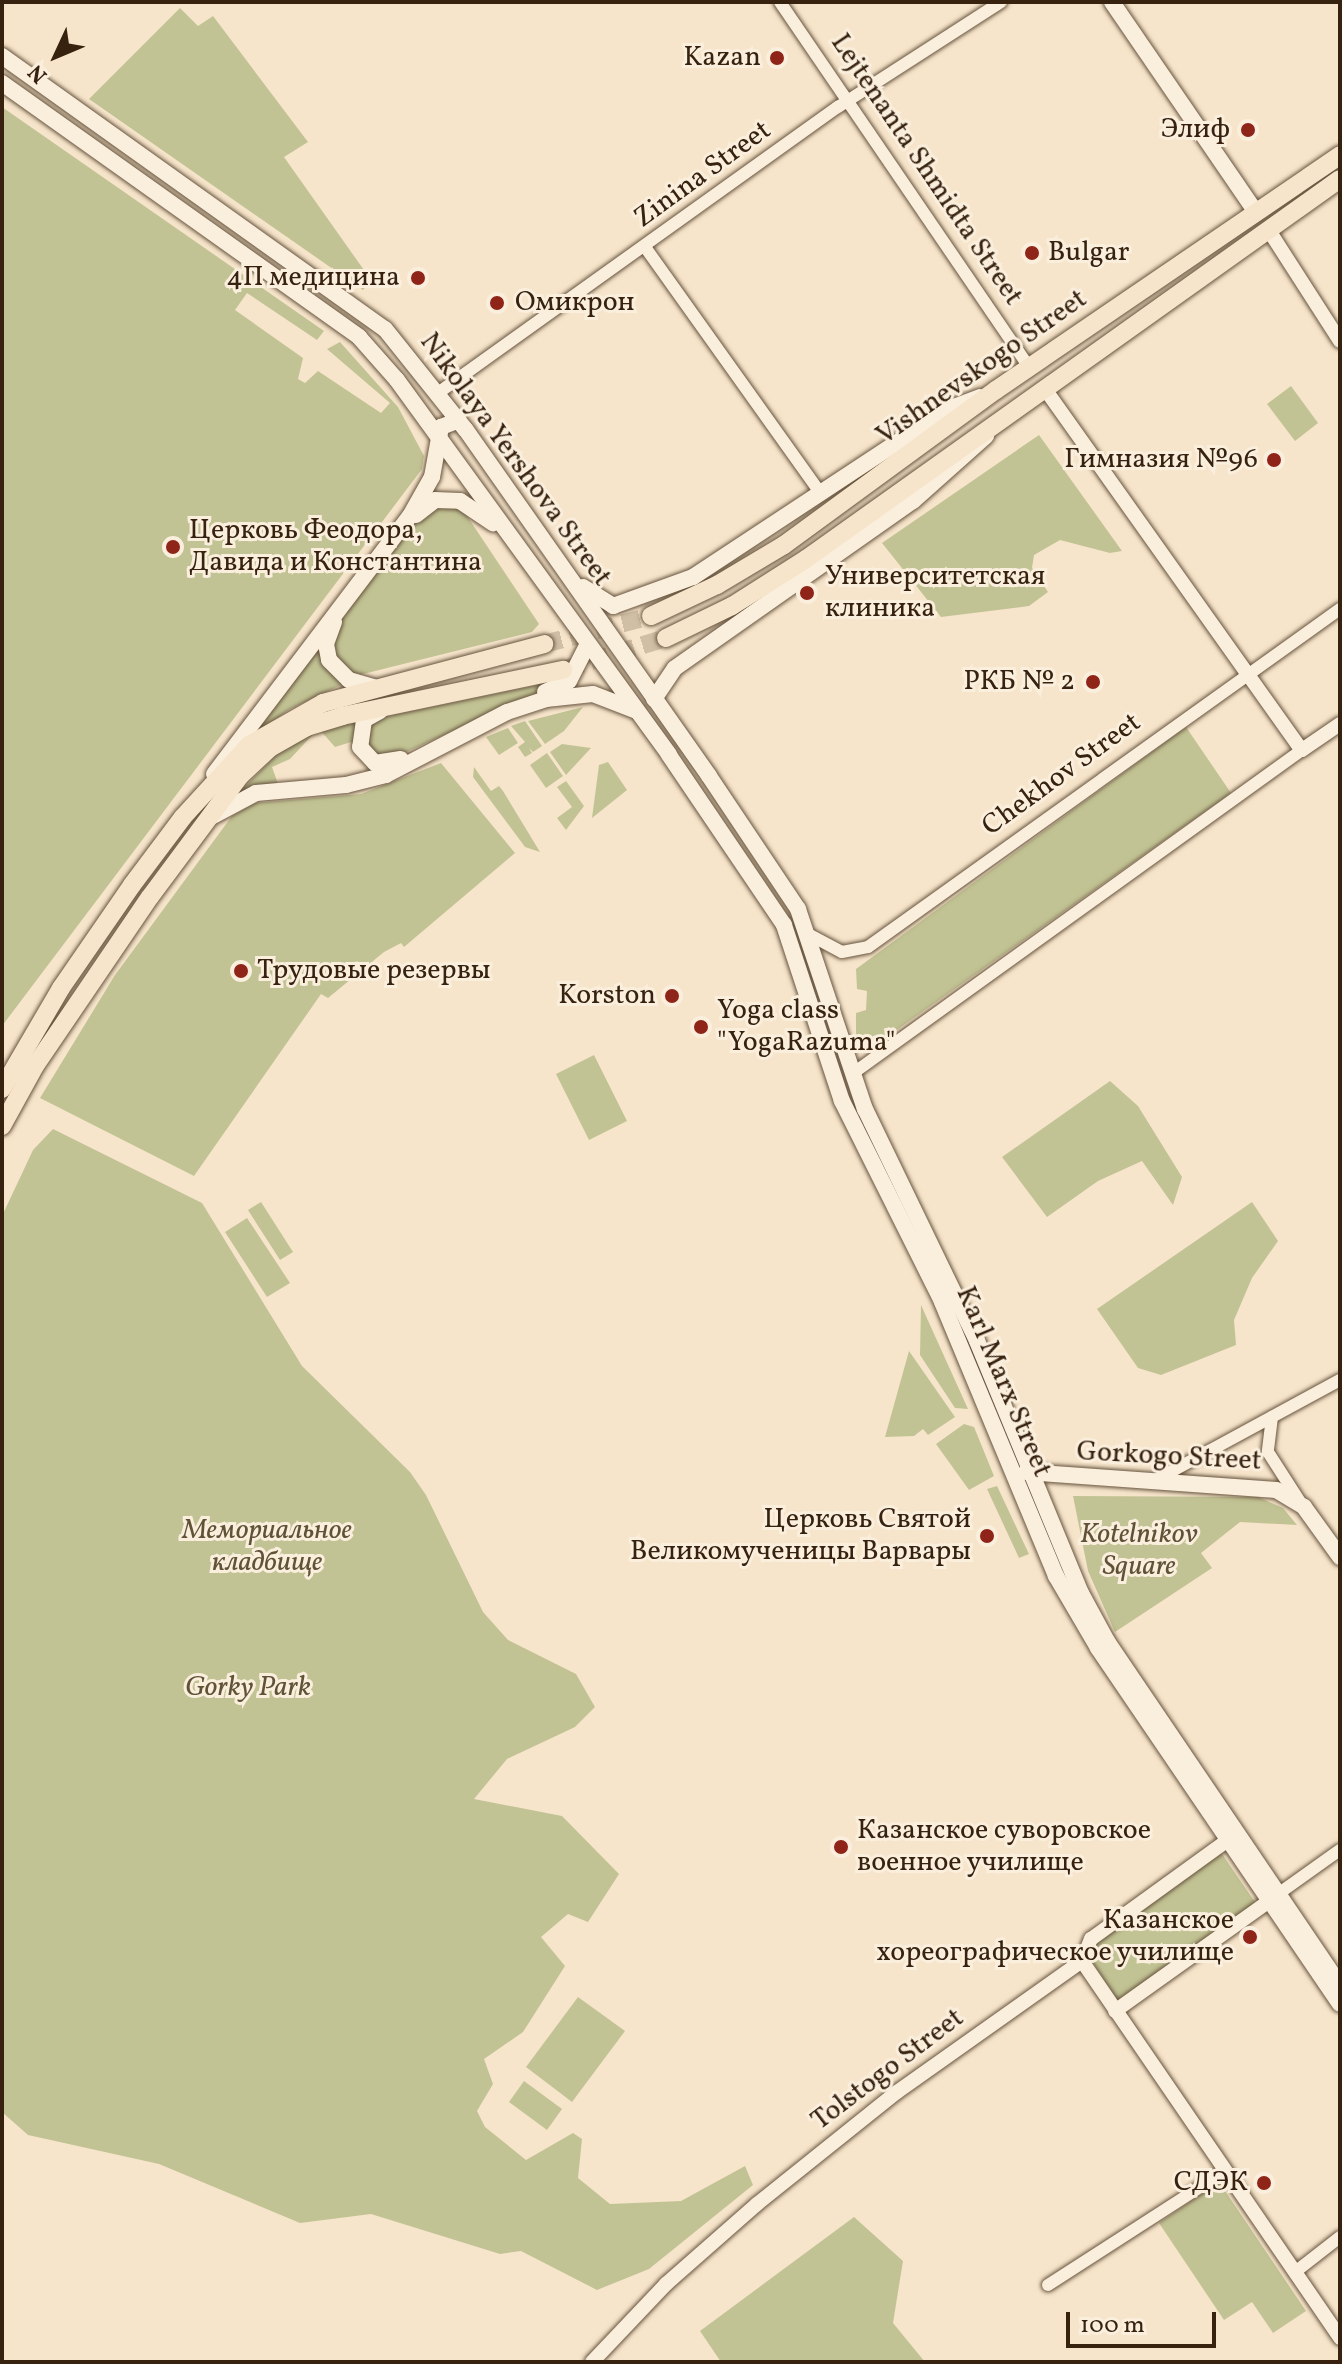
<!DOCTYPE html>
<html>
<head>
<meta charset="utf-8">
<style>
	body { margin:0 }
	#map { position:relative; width:1342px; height:2364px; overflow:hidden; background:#f7e5cb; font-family:Vollkorn,serif }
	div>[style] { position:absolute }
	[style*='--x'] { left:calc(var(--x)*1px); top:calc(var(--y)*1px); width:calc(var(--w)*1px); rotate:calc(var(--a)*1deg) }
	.green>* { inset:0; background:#c2c394 }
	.primary-tunnel>* { height:18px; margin-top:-9px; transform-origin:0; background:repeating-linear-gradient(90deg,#d0bea5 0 18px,transparent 0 27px) }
	.roads { filter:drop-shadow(0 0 2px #66533d) drop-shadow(0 0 2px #66533d) }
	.minor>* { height:12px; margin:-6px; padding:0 6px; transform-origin:6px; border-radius:6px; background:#faeedd }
	.tertiary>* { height:14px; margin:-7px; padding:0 7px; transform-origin:7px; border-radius:7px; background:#faeedd }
	.secondary>* { height:16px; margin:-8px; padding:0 8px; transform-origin:8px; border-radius:8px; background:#faeedd }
	.primary>* { height:18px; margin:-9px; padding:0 9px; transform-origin:9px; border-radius:9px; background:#f7e5cb }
	.dots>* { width:22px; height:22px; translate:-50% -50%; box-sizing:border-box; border:4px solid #faeedd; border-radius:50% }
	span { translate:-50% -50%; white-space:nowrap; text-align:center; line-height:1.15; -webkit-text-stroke:6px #faeedd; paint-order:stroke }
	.poi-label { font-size:28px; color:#36220e }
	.right { translate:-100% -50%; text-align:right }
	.left { translate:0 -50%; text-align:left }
	.street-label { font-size:28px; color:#36220e }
	.park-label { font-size:28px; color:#605236; font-style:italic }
	.frame { position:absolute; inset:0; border:4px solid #36220e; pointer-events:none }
	.north { position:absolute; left:16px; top:16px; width:80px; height:80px; -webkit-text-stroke:6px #faeedd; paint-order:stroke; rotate:226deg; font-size:22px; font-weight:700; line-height:32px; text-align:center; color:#36220e }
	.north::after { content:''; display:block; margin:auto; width:28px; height:36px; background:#36220e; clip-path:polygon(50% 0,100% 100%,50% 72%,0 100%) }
	.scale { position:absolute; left:1066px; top:2312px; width:150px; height:36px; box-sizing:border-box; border:4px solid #36220e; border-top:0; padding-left:10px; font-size:24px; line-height:28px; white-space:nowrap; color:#36220e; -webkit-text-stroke:6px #faeedd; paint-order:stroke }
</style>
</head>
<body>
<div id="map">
	<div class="green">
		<div style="clip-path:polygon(180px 8px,198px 26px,213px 16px,308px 142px,284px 157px,371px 280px,363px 290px,89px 99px)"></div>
		<div style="clip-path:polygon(2px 107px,324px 331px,317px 340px,247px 293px,235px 310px,303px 358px,298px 379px,305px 383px,318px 371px,381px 413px,390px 403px,327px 349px,340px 342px,398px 407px,424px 456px,422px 469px,2px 1026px)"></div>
		<div style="clip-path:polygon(1291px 386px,1318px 423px,1295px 441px,1267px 404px)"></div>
		<div style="clip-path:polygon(1039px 435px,1122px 551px,1110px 553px,1060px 540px,1034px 555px,1032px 568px,1048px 592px,1029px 606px,941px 617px,882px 543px)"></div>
		<div style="clip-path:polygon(438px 504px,463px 510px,539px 624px,532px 632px,355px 676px,334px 663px,333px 628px,414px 523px)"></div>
		<div style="clip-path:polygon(324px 634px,345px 683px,290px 709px,252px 736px)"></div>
		<div style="clip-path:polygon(567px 679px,393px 758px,385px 760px,364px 746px,373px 719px)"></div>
		<div style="clip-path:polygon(583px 707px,564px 731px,545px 744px,528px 721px)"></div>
		<div style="clip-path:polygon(357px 716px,366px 765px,351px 742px,335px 747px,319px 729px)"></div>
		<div style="clip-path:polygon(525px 721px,542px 746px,533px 752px,529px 748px,532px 753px,525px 757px,518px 747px,525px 742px,511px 726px)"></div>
		<div style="clip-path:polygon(1186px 727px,1231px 793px,867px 1051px,856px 1046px,856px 1013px,866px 1010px,867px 991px,857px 989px,856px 969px)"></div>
		<div style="clip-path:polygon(508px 728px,518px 743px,499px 755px,486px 737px)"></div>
		<div style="clip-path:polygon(318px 729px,290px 759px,272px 767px,278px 784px,235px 797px,278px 753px)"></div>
		<div style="clip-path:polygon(562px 744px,591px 748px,566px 775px,550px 752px)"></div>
		<div style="clip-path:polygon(547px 753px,563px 776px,546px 788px,530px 765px)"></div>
		<div style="clip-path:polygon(608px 762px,627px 790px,592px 818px,599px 765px)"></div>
		<div style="clip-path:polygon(441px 763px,515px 853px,404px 947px,401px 943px,384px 952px,328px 998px,321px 994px,194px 1176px,40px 1098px,115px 975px,232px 816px,255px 803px,361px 794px)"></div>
		<div style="clip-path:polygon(474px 767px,491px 791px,499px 786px,503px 791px,540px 852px,525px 847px,473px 777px)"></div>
		<div style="clip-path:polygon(566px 781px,584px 806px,566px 830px,557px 818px,572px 807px,557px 787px)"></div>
		<div style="clip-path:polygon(594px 1055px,627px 1121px,589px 1140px,556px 1074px)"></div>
		<div style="clip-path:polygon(1110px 1081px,1138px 1106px,1182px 1177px,1173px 1205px,1142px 1161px,1098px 1181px,1047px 1217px,1002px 1157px)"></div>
		<div style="clip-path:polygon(53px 1129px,202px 1203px,302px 1366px,410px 1472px,426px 1495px,483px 1612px,508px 1640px,576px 1674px,595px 1707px,575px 1727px,507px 1759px,474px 1799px,562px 1816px,619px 1874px,588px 1922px,568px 1914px,541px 1937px,565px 1966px,523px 2032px,484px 2059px,493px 2084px,477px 2111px,485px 2127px,526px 2160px,573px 2133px,582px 2139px,578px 2178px,610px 2204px,681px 2201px,745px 2166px,753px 2185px,649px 2269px,597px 2290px,521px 2251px,500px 2254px,371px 2214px,300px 2223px,159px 2164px,28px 2135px,2px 2112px,2px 1216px,33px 1150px)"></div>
		<div style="clip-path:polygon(261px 1202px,293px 1252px,280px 1260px,248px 1210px)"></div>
		<div style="clip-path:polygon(1252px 1202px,1278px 1241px,1252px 1278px,1234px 1320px,1236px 1345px,1161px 1375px,1138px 1368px,1097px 1309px)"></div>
		<div style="clip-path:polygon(247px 1218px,290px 1283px,267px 1297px,225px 1232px)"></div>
		<div style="clip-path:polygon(921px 1305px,968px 1409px,955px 1408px,920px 1355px)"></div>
		<div style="clip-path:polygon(909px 1351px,955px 1417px,928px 1435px,923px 1429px,914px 1436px,885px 1437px)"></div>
		<div style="clip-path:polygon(964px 1424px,974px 1427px,994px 1476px,969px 1490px,936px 1444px)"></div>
		<div style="clip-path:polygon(997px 1486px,1029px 1554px,1019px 1558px,987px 1489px)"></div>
		<div style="clip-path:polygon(1073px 1496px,1258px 1497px,1283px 1508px,1297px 1525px,1240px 1522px,1201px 1553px,1212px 1568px,1115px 1632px,1088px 1571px)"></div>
		<div style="clip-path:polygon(1220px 1851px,1257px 1905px,1125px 2001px,1117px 2000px,1090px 1958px,1096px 1941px)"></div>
		<div style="clip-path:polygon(578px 1997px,625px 2031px,572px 2102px,526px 2067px)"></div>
		<div style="clip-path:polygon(524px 2081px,562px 2109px,547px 2130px,509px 2102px)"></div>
		<div style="clip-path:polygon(1219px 2182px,1306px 2311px,1273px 2333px,1252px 2302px,1224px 2320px,1159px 2223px)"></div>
		<div style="clip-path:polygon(854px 2217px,903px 2261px,893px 2323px,925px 2362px,721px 2362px,700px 2331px)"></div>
	</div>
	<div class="primary-tunnel">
		<div style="--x:544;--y:644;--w:111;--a:-14.7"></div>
		<div style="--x:565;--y:669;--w:106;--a:-17.1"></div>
	</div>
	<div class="roads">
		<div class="minor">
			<div style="--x:780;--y:2;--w:443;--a:55.7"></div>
			<div style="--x:645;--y:247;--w:303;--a:54.5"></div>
			<div style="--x:438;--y:393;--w:492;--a:-35.6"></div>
			<div style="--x:838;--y:107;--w:194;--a:-32.8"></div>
			<div style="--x:808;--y:934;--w:38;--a:28"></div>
			<div style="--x:842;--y:952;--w:26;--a:-11"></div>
			<div style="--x:868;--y:947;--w:581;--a:-35.61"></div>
			<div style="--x:852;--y:1074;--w:555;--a:-35.75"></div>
			<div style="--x:1272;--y:1417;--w:35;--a:97"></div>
			<div style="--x:1268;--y:1452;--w:63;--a:57.3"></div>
			<div style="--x:1152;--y:1482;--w:214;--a:-28.5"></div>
			<div style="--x:1274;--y:1897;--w:81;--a:-35.5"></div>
			<div style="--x:1295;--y:2272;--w:57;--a:-37.9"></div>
			<div style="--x:1048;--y:2285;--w:211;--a:-32.8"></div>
		</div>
		<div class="tertiary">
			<div style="--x:1268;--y:229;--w:133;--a:57.3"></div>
			<div style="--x:1045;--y:389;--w:443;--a:54.6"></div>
			<div style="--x:1302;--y:750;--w:46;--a:-34.4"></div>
			<div style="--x:1082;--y:1961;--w:457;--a:55.6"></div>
			<div style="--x:1115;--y:2011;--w:189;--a:-35.5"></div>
			<div style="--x:592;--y:2362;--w:108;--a:-46.5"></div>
			<div style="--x:666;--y:2284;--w:121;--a:-41.3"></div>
			<div style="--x:757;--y:2204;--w:179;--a:-38.7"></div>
			<div style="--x:897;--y:2092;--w:227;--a:-35.3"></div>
			<div style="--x:1082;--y:1961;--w:24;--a:-68"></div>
			<div style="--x:1091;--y:1939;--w:169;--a:-35.9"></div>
		</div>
		<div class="secondary">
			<div style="--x:1112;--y:2;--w:255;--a:55.6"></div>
			<div style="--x:2;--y:56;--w:470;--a:35.5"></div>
			<div style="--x:385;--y:329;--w:129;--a:51.3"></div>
			<div style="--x:466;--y:430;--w:423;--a:54.9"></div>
			<div style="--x:709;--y:776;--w:160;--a:56.2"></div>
			<div style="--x:798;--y:909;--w:211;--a:71.5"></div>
			<div style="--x:865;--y:1109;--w:258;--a:64.2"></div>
			<div style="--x:977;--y:1341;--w:273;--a:67.6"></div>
			<div style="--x:1081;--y:1593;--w:55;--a:61.6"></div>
			<div style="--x:1107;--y:1641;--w:415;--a:55.9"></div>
			<div style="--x:2;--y:83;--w:438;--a:35.4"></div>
			<div style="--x:359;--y:337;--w:57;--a:48.5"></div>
			<div style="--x:397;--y:380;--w:463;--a:54"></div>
			<div style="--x:669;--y:755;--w:205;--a:55.9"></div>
			<div style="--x:784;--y:925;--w:185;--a:71.8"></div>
			<div style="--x:842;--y:1101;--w:225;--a:63.5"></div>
			<div style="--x:942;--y:1302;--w:297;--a:67.4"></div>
			<div style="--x:1056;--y:1576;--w:83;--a:59.7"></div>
			<div style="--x:1098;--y:1648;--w:430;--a:55.8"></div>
			<div style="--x:416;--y:515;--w:24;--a:-38"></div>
			<div style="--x:435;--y:500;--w:25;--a:2"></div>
			<div style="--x:460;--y:501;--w:40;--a:34"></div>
			<div style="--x:583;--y:587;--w:36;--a:32"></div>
			<div style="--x:613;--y:606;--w:85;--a:-19.9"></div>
			<div style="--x:693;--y:577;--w:303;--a:-33.4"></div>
			<div style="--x:946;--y:410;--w:36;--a:-21"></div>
			<div style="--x:334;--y:622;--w:23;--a:110"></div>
			<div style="--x:326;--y:644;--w:16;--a:79"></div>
			<div style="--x:329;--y:660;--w:28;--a:45"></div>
			<div style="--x:349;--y:680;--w:26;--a:16"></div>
			<div style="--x:545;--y:692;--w:26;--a:-25"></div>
			<div style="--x:569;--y:681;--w:39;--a:-63"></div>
			<div style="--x:654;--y:699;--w:37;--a:-56"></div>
			<div style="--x:675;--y:668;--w:291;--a:-35.1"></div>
			<div style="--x:913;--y:501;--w:98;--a:-41.7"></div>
			<div style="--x:380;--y:711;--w:18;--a:151"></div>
			<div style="--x:364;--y:720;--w:27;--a:98"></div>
			<div style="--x:360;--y:747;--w:22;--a:47"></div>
			<div style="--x:375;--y:763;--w:26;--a:-9"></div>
			<div style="--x:214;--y:774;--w:324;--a:-52.8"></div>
			<div style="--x:410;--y:516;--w:45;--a:-60.6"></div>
			<div style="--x:432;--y:477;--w:51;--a:-79.8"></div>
			<div style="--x:441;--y:427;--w:19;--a:-21"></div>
			<div style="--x:213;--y:816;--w:49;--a:-28.1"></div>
			<div style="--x:256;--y:793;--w:90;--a:-5.1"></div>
			<div style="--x:346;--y:785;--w:41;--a:-14"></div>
			<div style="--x:386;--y:775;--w:136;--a:-27.5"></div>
			<div style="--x:507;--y:712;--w:41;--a:-18.4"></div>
			<div style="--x:546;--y:699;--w:47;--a:-6.1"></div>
			<div style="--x:593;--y:694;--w:47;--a:21.1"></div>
			<div style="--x:1026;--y:1472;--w:251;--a:4.1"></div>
			<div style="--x:1276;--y:1490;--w:33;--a:31"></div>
			<div style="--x:1304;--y:1507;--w:62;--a:54.2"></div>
		</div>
		<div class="primary">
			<div style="--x:651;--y:616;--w:73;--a:-25.2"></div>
			<div style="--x:717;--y:585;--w:78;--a:-30.8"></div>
			<div style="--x:784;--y:545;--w:263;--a:-36.2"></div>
			<div style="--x:996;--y:390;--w:417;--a:-34.3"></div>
			<div style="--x:666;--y:638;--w:73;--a:-25.9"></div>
			<div style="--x:732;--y:606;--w:88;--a:-32.4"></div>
			<div style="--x:806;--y:559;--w:655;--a:-35.44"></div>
			<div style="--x:2;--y:1089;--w:117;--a:-59.7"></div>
			<div style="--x:61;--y:988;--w:125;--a:-55.4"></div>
			<div style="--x:132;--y:885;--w:85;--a:-53.1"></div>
			<div style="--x:183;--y:817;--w:98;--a:-47.5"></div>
			<div style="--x:249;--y:745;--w:85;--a:-29.6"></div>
			<div style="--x:323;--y:703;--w:229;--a:-14.9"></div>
			<div style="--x:2;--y:1126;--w:68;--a:-61.2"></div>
			<div style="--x:35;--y:1066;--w:204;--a:-55.8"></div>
			<div style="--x:150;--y:897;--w:151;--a:-53.4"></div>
			<div style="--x:240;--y:776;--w:41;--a:-43"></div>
			<div style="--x:270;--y:748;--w:43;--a:-29.6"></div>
			<div style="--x:307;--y:727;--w:37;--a:-17"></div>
			<div style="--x:342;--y:716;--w:226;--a:-11.8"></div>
		</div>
	</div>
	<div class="dots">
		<div style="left:777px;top:58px;background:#8f2418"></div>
		<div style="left:1248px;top:130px;background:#8f2418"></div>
		<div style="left:1032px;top:253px;background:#8f2418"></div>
		<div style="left:418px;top:278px;background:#8f2418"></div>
		<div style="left:497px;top:303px;background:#8f2418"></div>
		<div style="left:1274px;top:460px;background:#8f2418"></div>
		<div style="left:173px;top:547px;background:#8f2418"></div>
		<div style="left:807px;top:593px;background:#8f2418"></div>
		<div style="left:1093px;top:682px;background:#8f2418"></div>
		<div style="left:241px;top:971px;background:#8f2418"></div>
		<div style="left:672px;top:996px;background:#8f2418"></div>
		<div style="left:701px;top:1027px;background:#8f2418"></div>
		<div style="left:987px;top:1536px;background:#8f2418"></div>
		<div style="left:841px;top:1847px;background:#8f2418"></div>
		<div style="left:1250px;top:1937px;background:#8f2418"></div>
		<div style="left:1264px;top:2183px;background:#8f2418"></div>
	</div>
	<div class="poi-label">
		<span class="right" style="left:761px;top:58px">Kazan</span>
		<span class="right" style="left:1230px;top:130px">Элиф</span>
		<span class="left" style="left:1048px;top:253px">Bulgar</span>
		<span class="right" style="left:400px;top:278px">4П медицина</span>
		<span class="left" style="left:515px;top:303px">Омикрон</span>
		<span class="right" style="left:1258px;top:460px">Гимназия №96</span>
		<span class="left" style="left:189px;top:547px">Церковь Феодора,<br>Давида и Константина</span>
		<span class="left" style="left:825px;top:593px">Университетская<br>клиника</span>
		<span class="right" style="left:1075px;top:682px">РКБ № 2</span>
		<span class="left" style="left:257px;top:971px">Трудовые резервы</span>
		<span class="right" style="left:656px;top:996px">Korston</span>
		<span class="left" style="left:717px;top:1027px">Yoga class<br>"YogaRazuma"</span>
		<span class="right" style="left:971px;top:1536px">Церковь Святой<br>Великомученицы Варвары</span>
		<span class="left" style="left:857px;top:1847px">Казанское суворовское<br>военное училище</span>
		<span class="right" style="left:1234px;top:1937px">Казанское<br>хореографическое училище</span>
		<span class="right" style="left:1248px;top:2183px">СДЭК</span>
	</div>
	<div class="street-label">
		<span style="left:926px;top:170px;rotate:56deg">Lejtenanta Shmidta Street</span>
		<span style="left:703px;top:175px;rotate:-36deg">Zinina Street</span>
		<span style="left:982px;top:368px;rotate:-35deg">Vishnevskogo Street</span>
		<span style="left:515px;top:460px;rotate:54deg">Nikolaya Yershova Street</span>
		<span style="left:1062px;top:775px;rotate:-36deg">Chekhov Street</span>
		<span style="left:1003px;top:1382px;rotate:67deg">Karl Marx Street</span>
		<span style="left:1169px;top:1457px;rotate:3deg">Gorkogo Street</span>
		<span style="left:888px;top:2070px;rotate:-37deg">Tolstogo Street</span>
	</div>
	<div class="park-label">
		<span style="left:267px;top:1547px">Мемориальное<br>кладбище</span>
		<span style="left:1139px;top:1551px">Kotelnikov<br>Square</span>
		<span style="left:248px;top:1688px">Gorky Park</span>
	</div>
	<div class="frame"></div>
	<div class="north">N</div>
	<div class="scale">100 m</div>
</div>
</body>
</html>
